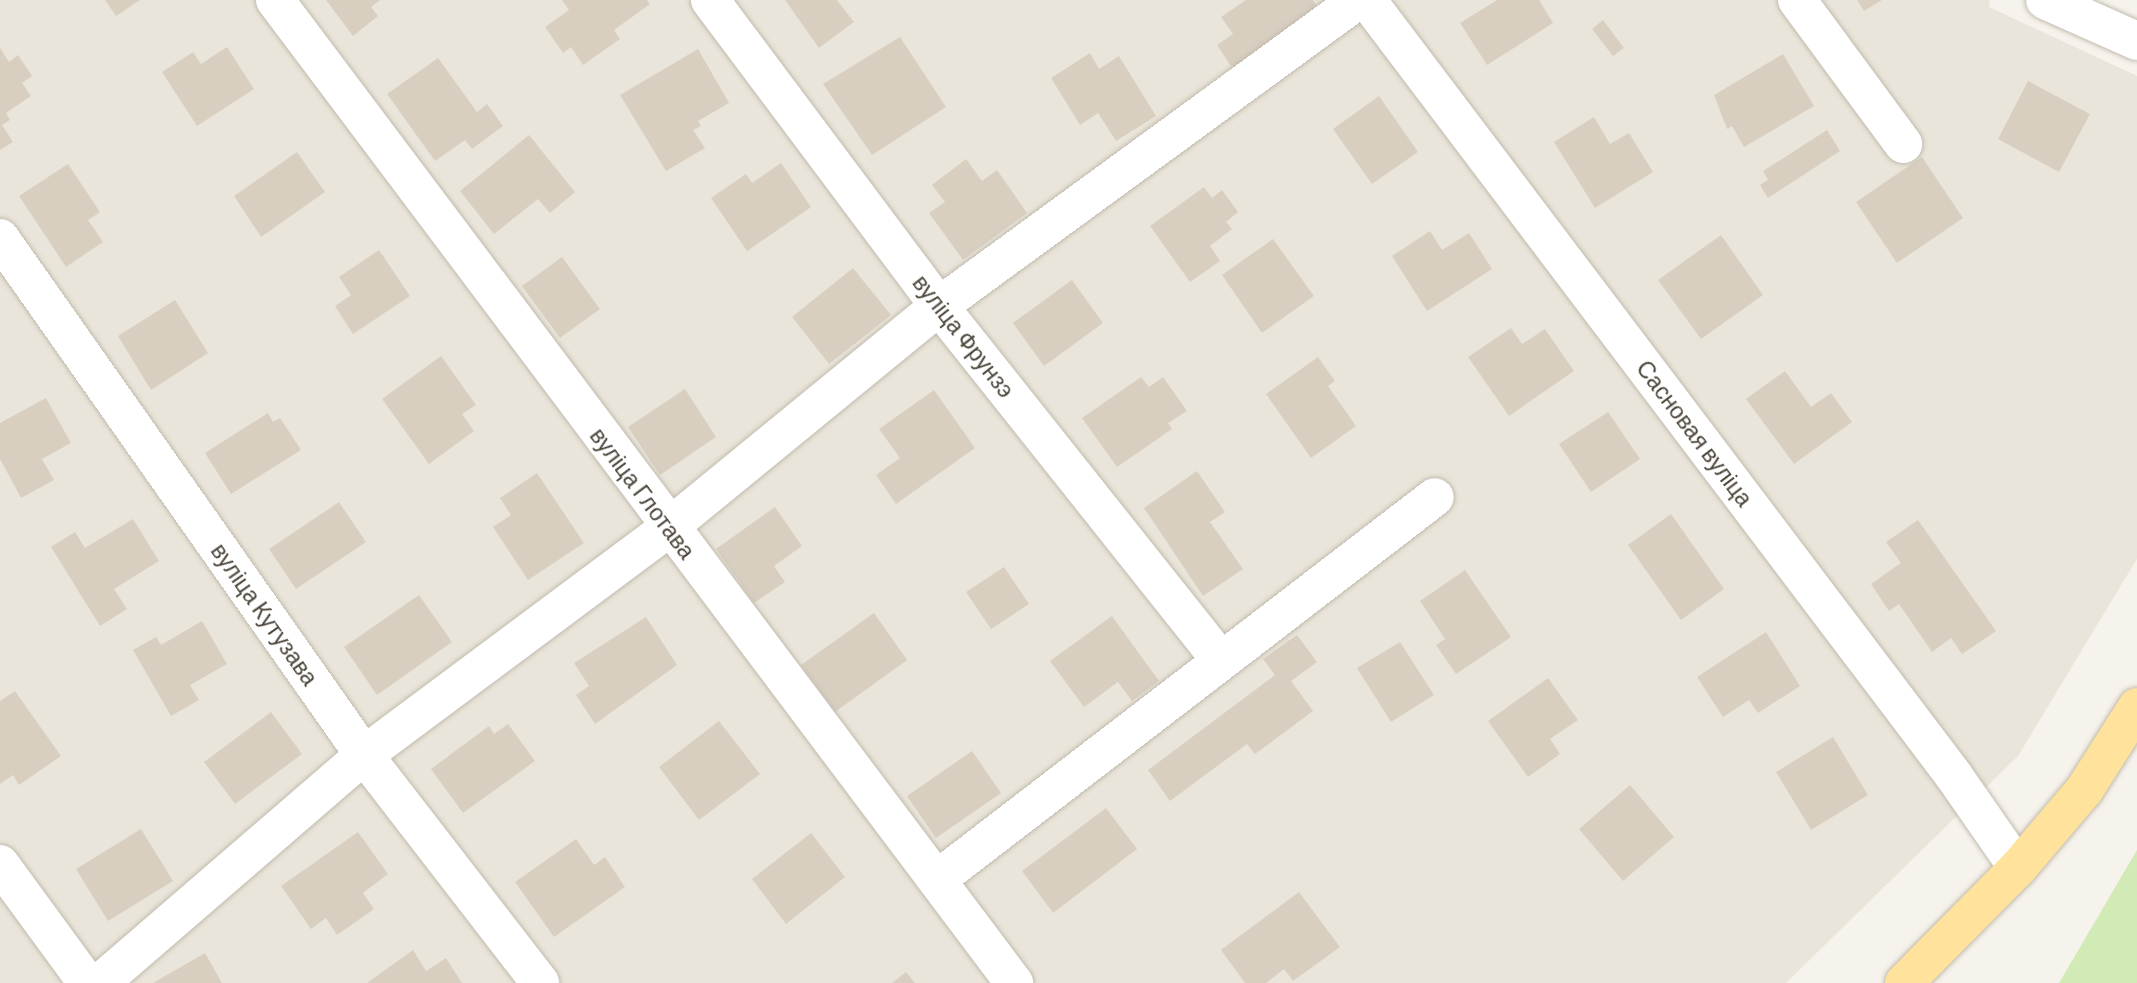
<!DOCTYPE html>
<html>
<head>
<meta charset="utf-8">
<style>
	body { margin:0 }
	#map { position:relative; width:2137px; height:983px; overflow:hidden; background:#f6f3ec; font-family:Barlow,sans-serif }
	div>[style] { position:absolute }
	[style*='--x'] { left:calc(var(--x)*1px); top:calc(var(--y)*1px); width:calc(var(--w)*1px); rotate:calc(var(--a)*1deg) }
	.residential>* { inset:0; background:#eae5da }
	.green>* { inset:0; background:#d2eab5 }
	.building>* { inset:0; background:#d8cfc1 }
	.roads { filter:drop-shadow(0 0 2px #c2bbae) drop-shadow(0 0 2px #c2bbae) }
	.street>* { height:38px; margin:-19px; padding:0 19px; transform-origin:19px; border-radius:19px; background:#fff }
	.primary>* { height:38px; margin:-19px; padding:0 19px; transform-origin:19px; border-radius:19px; background:#ffe39c }
	span { translate:-50% -50%; white-space:nowrap; text-align:center; line-height:1.15; -webkit-text-stroke:6px #fff; paint-order:stroke }
	.street-label { font-size:23px; color:#4b4439 }
</style>
</head>
<body>
<div id="map">
	<div class="residential">
		<div style="clip-path:polygon(0 0,1990px 0,1989px 7px,2137px 76px,2137px 559px,2018px 756px,1786px 983px,0 983px)"></div>
	</div>
	<div class="green">
		<div style="clip-path:polygon(2137px 850px,2137px 983px,2059px 983px)"></div>
	</div>
	<div class="building">
		<div style="clip-path:polygon(105px 0,140px 0,116px 16px)"></div>
		<div style="clip-path:polygon(326px 0,380px 0,371px 7px,378px 16px,353px 36px)"></div>
		<div style="clip-path:polygon(562px 0,647px 0,650px 4px,614px 30px,620px 39px,583px 65px,571px 47px,563px 53px,545px 27px,569px 10px)"></div>
		<div style="clip-path:polygon(785px 0,837px 0,854px 22px,819px 48px)"></div>
		<div style="clip-path:polygon(1246px 0,1313px 0,1321px 12px,1235px 72px,1217px 45px,1233px 34px,1221px 17px)"></div>
		<div style="clip-path:polygon(1497px 0,1539px 0,1553px 23px,1487px 65px,1460px 23px)"></div>
		<div style="clip-path:polygon(1857px 0,1882px 0,1864px 11px)"></div>
		<div style="clip-path:polygon(1603px 20px,1624px 48px,1613px 56px,1592px 29px)"></div>
		<div style="clip-path:polygon(900px 37px,946px 107px,872px 155px,823px 84px)"></div>
		<div style="clip-path:polygon(227px 47px,254px 89px,197px 126px,162px 72px,193px 52px,201px 64px)"></div>
		<div style="clip-path:polygon(0 48px,9px 62px,18px 55px,32px 76px,22px 83px,31px 96px,6px 113px,10px 120px,2px 125px,13px 142px,0 150px)"></div>
		<div style="clip-path:polygon(698px 49px,729px 103px,698px 121px,701px 126px,693px 130px,705px 148px,666px 171px,620px 95px)"></div>
		<div style="clip-path:polygon(1090px 53px,1099px 69px,1119px 56px,1156px 116px,1116px 141px,1098px 113px,1080px 125px,1051px 78px)"></div>
		<div style="clip-path:polygon(1783px 54px,1814px 106px,1744px 147px,1732px 126px,1727px 129px,1714px 95px)"></div>
		<div style="clip-path:polygon(438px 58px,477px 112px,487px 104px,503px 126px,472px 149px,465px 140px,435px 161px,387px 94px)"></div>
		<div style="clip-path:polygon(2028px 81px,2090px 114px,2059px 172px,1998px 139px)"></div>
		<div style="clip-path:polygon(1379px 96px,1418px 152px,1372px 184px,1333px 129px)"></div>
		<div style="clip-path:polygon(1594px 117px,1610px 144px,1629px 133px,1653px 172px,1595px 208px,1554px 142px)"></div>
		<div style="clip-path:polygon(1827px 130px,1840px 151px,1768px 198px,1760px 185px,1768px 180px,1763px 171px)"></div>
		<div style="clip-path:polygon(529px 135px,575px 192px,550px 213px,538px 199px,494px 234px,460px 191px)"></div>
		<div style="clip-path:polygon(297px 152px,325px 192px,261px 237px,234px 196px)"></div>
		<div style="clip-path:polygon(1922px 157px,1963px 218px,1897px 263px,1856px 202px)"></div>
		<div style="clip-path:polygon(966px 159px,982px 181px,997px 170px,1027px 213px,963px 260px,929px 213px,945px 202px,932px 185px)"></div>
		<div style="clip-path:polygon(781px 163px,811px 207px,747px 251px,711px 198px,746px 174px,752px 183px)"></div>
		<div style="clip-path:polygon(68px 164px,100px 212px,88px 220px,103px 242px,66px 267px,19px 196px)"></div>
		<div style="clip-path:polygon(1204px 187px,1212px 198px,1222px 190px,1238px 212px,1226px 222px,1232px 229px,1210px 246px,1220px 261px,1190px 282px,1150px 226px)"></div>
		<div style="clip-path:polygon(1430px 231px,1442px 250px,1469px 233px,1492px 269px,1427px 311px,1392px 256px)"></div>
		<div style="clip-path:polygon(1721px 235px,1763px 295px,1701px 339px,1658px 280px)"></div>
		<div style="clip-path:polygon(1273px 239px,1314px 296px,1262px 333px,1222px 275px)"></div>
		<div style="clip-path:polygon(379px 250px,410px 296px,353px 334px,335px 306px,351px 295px,339px 277px)"></div>
		<div style="clip-path:polygon(562px 257px,600px 309px,560px 338px,522px 286px)"></div>
		<div style="clip-path:polygon(853px 268px,891px 315px,829px 364px,792px 317px)"></div>
		<div style="clip-path:polygon(1072px 280px,1103px 323px,1044px 366px,1013px 323px)"></div>
		<div style="clip-path:polygon(175px 300px,208px 353px,151px 390px,118px 336px)"></div>
		<div style="clip-path:polygon(1511px 328px,1522px 344px,1545px 329px,1574px 371px,1509px 416px,1468px 357px)"></div>
		<div style="clip-path:polygon(441px 356px,476px 405px,462px 414px,474px 431px,429px 464px,382px 399px)"></div>
		<div style="clip-path:polygon(1318px 357px,1335px 381px,1328px 386px,1356px 426px,1311px 458px,1266px 394px)"></div>
		<div style="clip-path:polygon(1785px 371px,1811px 407px,1831px 393px,1852px 422px,1794px 464px,1746px 399px)"></div>
		<div style="clip-path:polygon(1141px 377px,1149px 387px,1163px 377px,1187px 411px,1168px 423px,1172px 429px,1117px 467px,1082px 418px)"></div>
		<div style="clip-path:polygon(685px 389px,716px 437px,660px 475px,628px 427px)"></div>
		<div style="clip-path:polygon(934px 390px,975px 448px,896px 504px,876px 475px,900px 458px,879px 429px)"></div>
		<div style="clip-path:polygon(46px 398px,71px 443px,42px 459px,54px 480px,21px 498px,0 459px,0 423px)"></div>
		<div style="clip-path:polygon(1608px 412px,1640px 459px,1591px 492px,1559px 444px)"></div>
		<div style="clip-path:polygon(268px 413px,273px 422px,280px 418px,301px 450px,231px 494px,205px 453px)"></div>
		<div style="clip-path:polygon(1197px 471px,1225px 512px,1210px 522px,1243px 569px,1203px 596px,1144px 508px)"></div>
		<div style="clip-path:polygon(537px 473px,584px 543px,528px 580px,493px 527px,511px 515px,500px 498px)"></div>
		<div style="clip-path:polygon(339px 502px,366px 542px,296px 589px,269px 549px)"></div>
		<div style="clip-path:polygon(775px 507px,802px 546px,774px 566px,785px 582px,754px 603px,716px 549px)"></div>
		<div style="clip-path:polygon(1671px 514px,1724px 589px,1681px 620px,1628px 545px)"></div>
		<div style="clip-path:polygon(133px 519px,159px 561px,114px 589px,127px 609px,100px 626px,51px 547px,75px 532px,85px 548px)"></div>
		<div style="clip-path:polygon(1918px 520px,1996px 631px,1962px 654px,1951px 638px,1932px 652px,1899px 604px,1889px 611px,1871px 584px,1901px 563px,1886px 542px)"></div>
		<div style="clip-path:polygon(1004px 567px,1029px 604px,991px 629px,966px 592px)"></div>
		<div style="clip-path:polygon(1465px 570px,1511px 637px,1456px 674px,1436px 645px,1445px 639px,1420px 601px)"></div>
		<div style="clip-path:polygon(419px 595px,452px 642px,377px 695px,344px 647px)"></div>
		<div style="clip-path:polygon(874px 613px,907px 660px,835px 712px,801px 665px)"></div>
		<div style="clip-path:polygon(1112px 616px,1159px 681px,1132px 701px,1118px 682px,1084px 707px,1050px 661px)"></div>
		<div style="clip-path:polygon(646px 617px,677px 665px,595px 724px,576px 695px,589px 686px,574px 663px)"></div>
		<div style="clip-path:polygon(202px 621px,227px 664px,190px 685px,199px 700px,171px 716px,133px 650px,156px 637px,161px 645px)"></div>
		<div style="clip-path:polygon(1766px 632px,1800px 686px,1758px 713px,1749px 700px,1723px 717px,1697px 677px)"></div>
		<div style="clip-path:polygon(1297px 635px,1317px 662px,1291px 681px,1313px 711px,1255px 754px,1247px 744px,1170px 801px,1148px 770px,1275px 675px,1263px 659px)"></div>
		<div style="clip-path:polygon(1400px 642px,1434px 695px,1391px 722px,1357px 668px)"></div>
		<div style="clip-path:polygon(1548px 678px,1578px 720px,1550px 739px,1560px 754px,1528px 777px,1488px 721px)"></div>
		<div style="clip-path:polygon(15px 691px,61px 756px,19px 785px,13px 775px,0 784px,0 701px)"></div>
		<div style="clip-path:polygon(271px 712px,302px 754px,235px 804px,204px 762px)"></div>
		<div style="clip-path:polygon(719px 721px,760px 774px,699px 820px,659px 767px)"></div>
		<div style="clip-path:polygon(508px 724px,535px 761px,463px 813px,431px 769px,489px 726px,494px 734px)"></div>
		<div style="clip-path:polygon(1833px 737px,1868px 795px,1811px 830px,1776px 772px)"></div>
		<div style="clip-path:polygon(972px 751px,1001px 793px,936px 838px,907px 796px)"></div>
		<div style="clip-path:polygon(1630px 785px,1674px 837px,1623px 881px,1579px 829px)"></div>
		<div style="clip-path:polygon(1106px 808px,1137px 849px,1053px 913px,1022px 871px)"></div>
		<div style="clip-path:polygon(141px 829px,173px 881px,108px 921px,76px 869px)"></div>
		<div style="clip-path:polygon(358px 832px,388px 874px,363px 893px,374px 909px,337px 935px,326px 918px,311px 929px,281px 886px)"></div>
		<div style="clip-path:polygon(811px 833px,845px 877px,786px 924px,752px 879px)"></div>
		<div style="clip-path:polygon(576px 839px,594px 865px,605px 857px,625px 887px,554px 937px,515px 882px)"></div>
		<div style="clip-path:polygon(1299px 892px,1340px 947px,1293px 981px,1284px 969px,1266px 983px,1245px 983px,1221px 950px)"></div>
		<div style="clip-path:polygon(413px 950px,426px 971px,446px 958px,462px 983px,367px 983px)"></div>
		<div style="clip-path:polygon(205px 953px,222px 983px,153px 983px)"></div>
		<div style="clip-path:polygon(906px 972px,915px 983px,892px 983px)"></div>
	</div>
	<div class="roads">
		<div class="street">
			<div style="--x:275;--y:0;--w:1230;--a:53.06"></div>
			<div style="--x:710;--y:0;--w:382;--a:53.2"></div>
			<div style="--x:939;--y:306;--w:451;--a:51.5"></div>
			<div style="--x:1367;--y:0;--w:973;--a:52.89"></div>
			<div style="--x:1954;--y:776;--w:112;--a:55.2"></div>
			<div style="--x:1797;--y:0;--w:179;--a:53.6"></div>
			<div style="--x:2045;--y:0;--w:101;--a:24"></div>
			<div style="--x:0;--y:238;--w:632;--a:54.85"></div>
			<div style="--x:364;--y:755;--w:288;--a:52.3"></div>
			<div style="--x:0;--y:864;--w:147;--a:53.8"></div>
			<div style="--x:939;--y:878;--w:625;--a:-37.53"></div>
			<div style="--x:100;--y:983;--w:349;--a:-40.8"></div>
			<div style="--x:364;--y:755;--w:379;--a:-36.7"></div>
			<div style="--x:668;--y:528;--w:350;--a:-39.3"></div>
			<div style="--x:939;--y:306;--w:519;--a:-36.14"></div>
		</div>
		<div class="primary">
			<div style="--x:1904;--y:983;--w:162;--a:-45.3"></div>
			<div style="--x:2018;--y:868;--w:104;--a:-49.7"></div>
			<div style="--x:2085;--y:789;--w:97;--a:-57.6"></div>
		</div>
	</div>
	<div class="street-label">
		<span style="left:964px;top:336px;rotate:52deg">вуліца Фрунзэ</span>
		<span style="left:1695px;top:433px;rotate:53deg">Сасновая вуліца</span>
		<span style="left:643px;top:493px;rotate:53deg">вуліца Глотава</span>
		<span style="left:265px;top:614px;rotate:55deg">вуліца Кутузава</span>
	</div>
</div>
</body>
</html>
